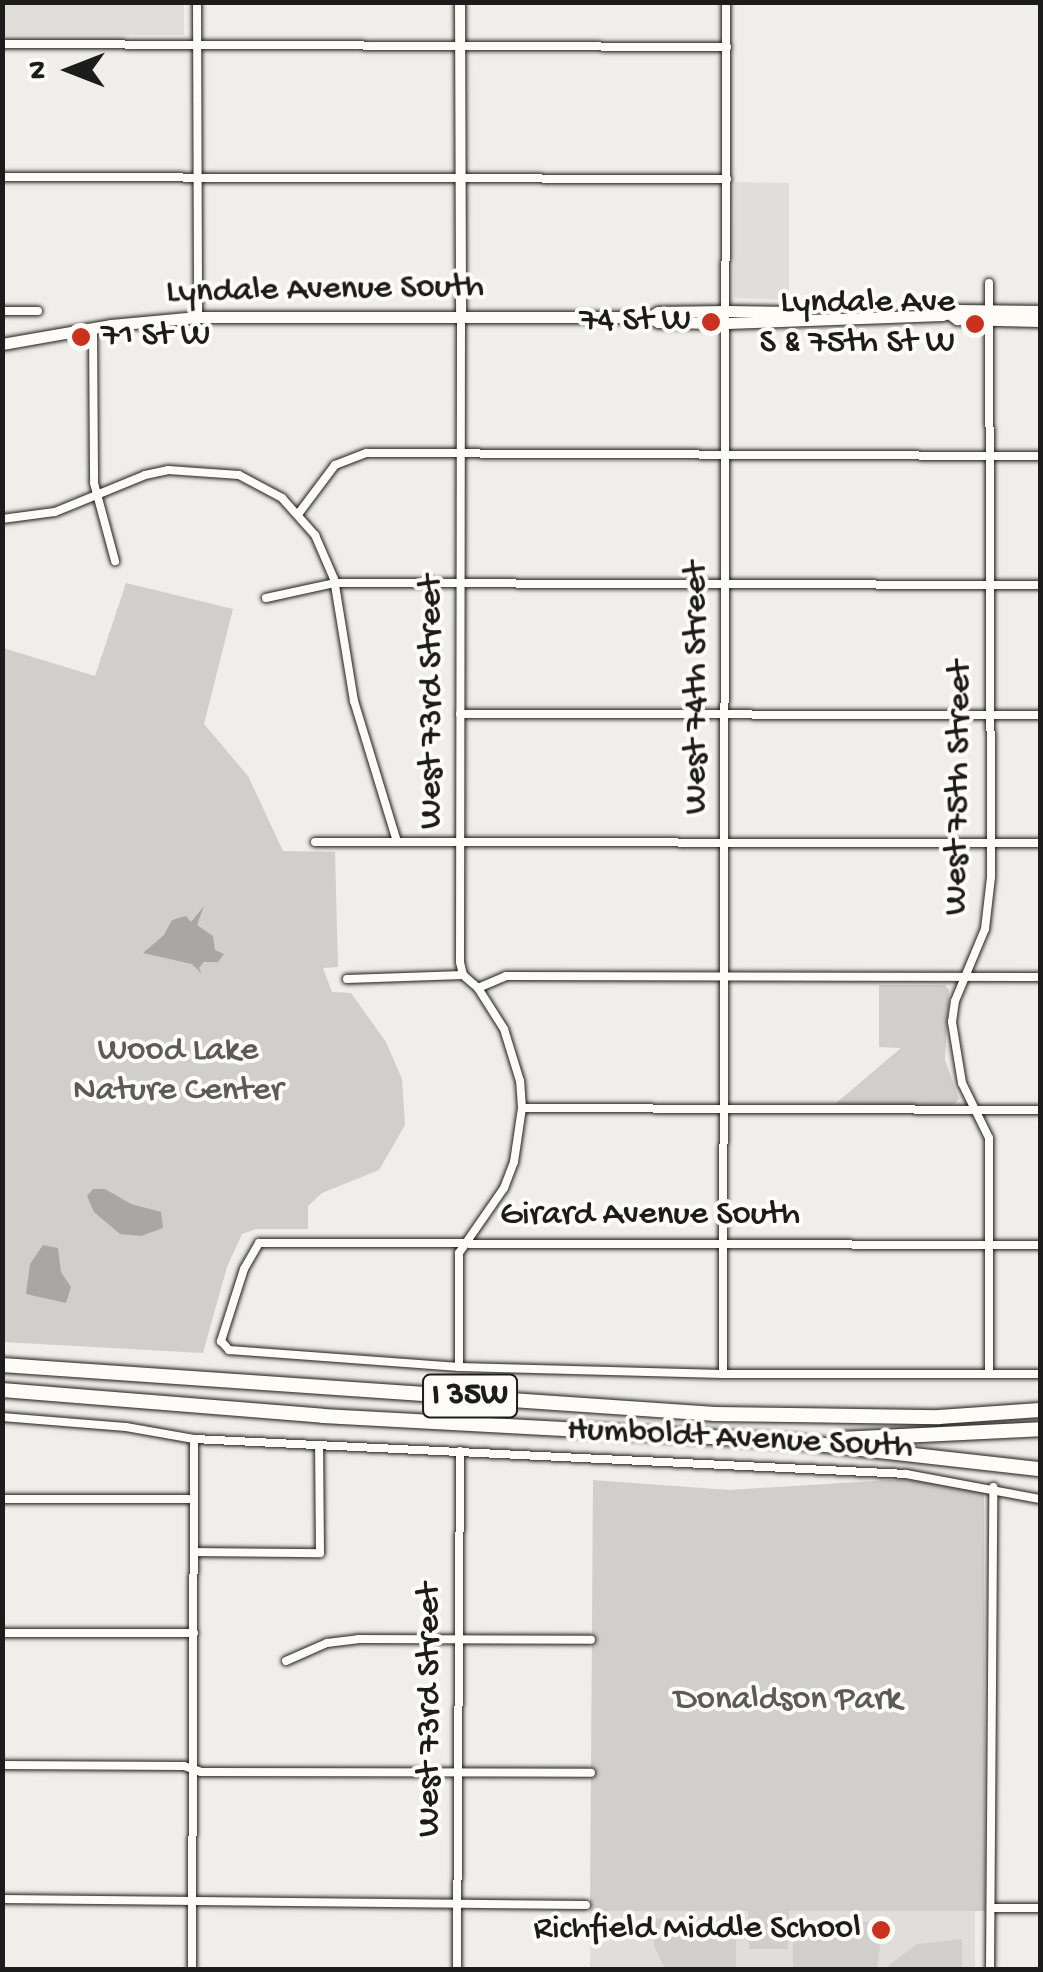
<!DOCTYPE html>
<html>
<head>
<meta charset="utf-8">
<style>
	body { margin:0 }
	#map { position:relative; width:1043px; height:1972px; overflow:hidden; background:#f0eeea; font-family:"Gochi Hand",sans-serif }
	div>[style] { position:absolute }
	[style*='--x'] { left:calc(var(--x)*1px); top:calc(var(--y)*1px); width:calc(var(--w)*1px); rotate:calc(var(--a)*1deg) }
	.built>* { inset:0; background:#e0deda }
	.green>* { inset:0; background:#d0cfcc }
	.water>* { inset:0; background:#a8a7a3 }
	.roads { filter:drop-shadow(0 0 2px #1c1c1c) drop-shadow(0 0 2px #1c1c1c) }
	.minor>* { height:8px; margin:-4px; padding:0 4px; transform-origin:4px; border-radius:4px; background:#fdfcf7 }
	.tertiary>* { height:10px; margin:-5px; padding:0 5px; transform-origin:5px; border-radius:5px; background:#fdfcf7 }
	.secondary>* { height:11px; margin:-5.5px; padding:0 5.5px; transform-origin:5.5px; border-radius:5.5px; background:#fdfcf7 }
	.motorway>* { height:14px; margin:-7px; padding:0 7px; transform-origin:7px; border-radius:7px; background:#fdfcf7 }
	.dots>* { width:28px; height:28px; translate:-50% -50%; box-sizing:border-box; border:5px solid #fdfcf7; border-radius:50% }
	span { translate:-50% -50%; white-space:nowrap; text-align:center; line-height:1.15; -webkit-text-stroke:8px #fdfcf7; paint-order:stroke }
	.shield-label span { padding:2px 8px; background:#fdfcf7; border:2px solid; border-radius:8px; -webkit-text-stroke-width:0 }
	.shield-label { font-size:32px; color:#1c1c1c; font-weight:700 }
	.street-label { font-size:35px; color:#1c1c1c }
	.poi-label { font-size:35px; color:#1c1c1c }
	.right { translate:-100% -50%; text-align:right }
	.left { translate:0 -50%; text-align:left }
	.park-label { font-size:35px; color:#5b5b5a }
	.frame { position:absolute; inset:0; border:5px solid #1c1c1c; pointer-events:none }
	.north { position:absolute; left:20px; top:20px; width:100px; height:100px; -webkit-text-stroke:8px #fdfcf7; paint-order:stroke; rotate:270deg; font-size:28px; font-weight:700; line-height:40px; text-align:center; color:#1c1c1c }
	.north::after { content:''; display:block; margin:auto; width:35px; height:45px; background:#1c1c1c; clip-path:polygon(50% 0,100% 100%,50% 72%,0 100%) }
</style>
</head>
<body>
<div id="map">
	<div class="built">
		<div style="clip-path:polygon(3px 2px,184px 3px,184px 35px,3px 35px)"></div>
		<div style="clip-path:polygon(735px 182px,789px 183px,789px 300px,734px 298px)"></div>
		<div style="clip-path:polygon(590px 1911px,749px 1911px,750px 1949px,788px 1949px,788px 1911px,975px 1911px,975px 1969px,590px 1970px)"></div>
	</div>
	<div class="green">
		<div style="clip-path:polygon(126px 583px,233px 609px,204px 724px,248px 776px,283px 851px,335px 852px,338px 967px,323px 968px,332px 992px,351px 993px,386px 1042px,402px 1079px,405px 1125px,379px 1170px,322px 1193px,308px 1206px,308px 1229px,256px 1229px,242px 1234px,227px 1267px,203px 1353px,3px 1342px,3px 648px,95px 676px)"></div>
		<div style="clip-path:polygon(879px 985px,945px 985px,949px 990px,945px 1060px,959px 1099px,953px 1105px,835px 1104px,901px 1048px,879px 1047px)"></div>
		<div style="clip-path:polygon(906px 1479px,984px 1492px,985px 1911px,789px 1911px,788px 1949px,749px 1949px,748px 1911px,590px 1911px,593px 1480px,729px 1490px)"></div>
		<div style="clip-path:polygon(653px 1918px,730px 1920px,736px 1924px,736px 1969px,665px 1969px,654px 1946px)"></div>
		<div style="clip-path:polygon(801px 1921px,883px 1922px,877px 1969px,793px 1969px,793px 1930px)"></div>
		<div style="clip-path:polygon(962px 1939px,962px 1969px,884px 1969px,917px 1944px)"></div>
	</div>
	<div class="water">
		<div style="clip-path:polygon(204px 906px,197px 925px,213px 936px,215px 950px,224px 954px,218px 962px,204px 962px,199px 968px,202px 974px,192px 964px,143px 953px,164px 935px,172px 920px,186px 916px,191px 922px)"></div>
		<div style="clip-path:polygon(93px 1189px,105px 1189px,131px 1204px,161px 1212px,163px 1228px,141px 1236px,120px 1234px,94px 1212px,87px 1196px)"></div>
		<div style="clip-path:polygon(43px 1245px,58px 1248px,61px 1272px,71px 1287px,66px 1303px,26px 1294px,30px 1264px)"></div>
	</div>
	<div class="roads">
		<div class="minor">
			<div style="--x:197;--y:2;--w:315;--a:89.8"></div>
			<div style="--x:2;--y:44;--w:725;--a:0.24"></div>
			<div style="--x:2;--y:177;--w:725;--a:0.16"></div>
			<div style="--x:2;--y:311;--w:36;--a:0"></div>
			<div style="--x:93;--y:328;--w:155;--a:89.6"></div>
			<div style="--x:94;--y:483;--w:81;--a:74.9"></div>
			<div style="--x:299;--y:513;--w:60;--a:-53.1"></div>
			<div style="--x:335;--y:465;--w:34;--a:-21"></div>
			<div style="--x:367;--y:453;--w:673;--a:0.26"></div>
			<div style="--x:2;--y:519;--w:53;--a:-7.5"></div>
			<div style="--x:55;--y:512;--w:97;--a:-22.3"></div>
			<div style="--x:145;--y:475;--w:24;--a:-12"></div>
			<div style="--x:168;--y:470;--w:71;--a:4"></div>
			<div style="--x:239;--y:475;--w:49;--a:28.1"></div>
			<div style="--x:282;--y:498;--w:50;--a:48.3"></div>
			<div style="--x:315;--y:535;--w:48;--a:66.6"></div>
			<div style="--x:334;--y:579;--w:124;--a:80.7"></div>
			<div style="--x:354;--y:701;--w:147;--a:73"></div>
			<div style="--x:266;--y:598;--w:71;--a:-12.3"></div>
			<div style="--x:335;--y:583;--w:705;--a:0.16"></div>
			<div style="--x:460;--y:714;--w:580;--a:0.1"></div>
			<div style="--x:315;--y:842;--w:725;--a:0.08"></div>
			<div style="--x:347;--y:979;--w:116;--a:-2"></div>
			<div style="--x:478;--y:988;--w:30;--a:-23"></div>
			<div style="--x:506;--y:976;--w:534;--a:0.11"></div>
			<div style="--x:522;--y:1108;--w:518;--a:0.22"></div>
			<div style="--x:1040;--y:1245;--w:781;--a:-179.85"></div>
			<div style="--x:259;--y:1243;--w:30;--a:120"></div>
			<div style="--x:244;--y:1269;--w:76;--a:107.7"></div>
			<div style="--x:221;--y:1341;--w:12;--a:48"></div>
			<div style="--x:229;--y:1350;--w:231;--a:4.2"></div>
			<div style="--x:459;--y:1367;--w:264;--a:1.5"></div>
			<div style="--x:723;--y:1374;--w:317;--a:0"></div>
			<div style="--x:459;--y:1367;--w:114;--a:-90"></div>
			<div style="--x:459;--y:1253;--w:79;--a:-55.3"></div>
			<div style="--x:504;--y:1188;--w:28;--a:-69"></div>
			<div style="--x:514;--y:1162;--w:55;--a:-81.6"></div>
			<div style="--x:522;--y:1108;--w:27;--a:-94"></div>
			<div style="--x:520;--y:1081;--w:54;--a:-107.1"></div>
			<div style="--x:504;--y:1029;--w:49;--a:-122.4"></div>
			<div style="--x:478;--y:988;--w:20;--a:-139"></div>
			<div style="--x:463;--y:975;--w:13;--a:-103"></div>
			<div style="--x:460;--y:962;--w:645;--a:-89.91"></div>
			<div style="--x:989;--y:1373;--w:235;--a:-90"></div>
			<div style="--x:989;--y:1138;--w:61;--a:-116.1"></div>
			<div style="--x:962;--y:1083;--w:62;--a:-99.3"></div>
			<div style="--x:952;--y:1022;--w:21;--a:-82"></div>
			<div style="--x:955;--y:1001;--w:78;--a:-67.4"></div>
			<div style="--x:985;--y:929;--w:52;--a:-83.4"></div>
			<div style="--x:991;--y:877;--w:594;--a:-90.19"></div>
			<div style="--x:723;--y:1374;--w:1372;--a:-89.87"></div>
			<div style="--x:2;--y:1417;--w:124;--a:4.6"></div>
			<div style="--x:126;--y:1427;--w:69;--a:10"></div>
			<div style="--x:194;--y:1439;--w:713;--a:2.81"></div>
			<div style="--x:906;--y:1474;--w:136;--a:10.6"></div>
			<div style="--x:2;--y:1499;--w:192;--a:0"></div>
			<div style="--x:194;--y:1552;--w:126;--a:0.5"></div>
			<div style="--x:320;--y:1553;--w:108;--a:-90.5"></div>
			<div style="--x:2;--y:1633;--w:192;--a:0"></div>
			<div style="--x:286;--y:1661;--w:45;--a:-23.7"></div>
			<div style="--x:327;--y:1643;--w:31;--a:-7"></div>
			<div style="--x:358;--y:1639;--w:233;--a:0.2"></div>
			<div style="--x:2;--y:1765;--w:182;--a:0.3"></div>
			<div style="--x:184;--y:1766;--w:18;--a:19"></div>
			<div style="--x:201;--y:1772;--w:390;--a:0.1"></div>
			<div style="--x:2;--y:1899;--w:584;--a:0.59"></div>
			<div style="--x:992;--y:1908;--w:48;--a:0"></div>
			<div style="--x:192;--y:1970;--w:531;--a:-89.78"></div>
			<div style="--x:457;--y:1970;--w:519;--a:-89.67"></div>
			<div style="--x:990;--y:1970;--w:483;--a:-89.6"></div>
		</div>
		<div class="tertiary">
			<div style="--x:460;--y:2;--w:315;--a:89.8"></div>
		</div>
		<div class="secondary">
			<div style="--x:950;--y:314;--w:9;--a:36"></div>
			<div style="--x:957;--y:319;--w:83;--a:1.4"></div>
			<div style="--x:650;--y:317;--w:9;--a:-32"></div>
			<div style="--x:658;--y:312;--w:69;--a:-0.8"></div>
			<div style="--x:727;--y:311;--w:65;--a:0.9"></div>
			<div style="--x:792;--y:312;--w:7;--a:45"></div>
			<div style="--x:2;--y:344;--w:111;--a:-9.9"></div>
			<div style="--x:111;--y:325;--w:87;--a:-5.3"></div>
			<div style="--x:198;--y:317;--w:452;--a:0"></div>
			<div style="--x:650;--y:317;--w:9;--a:32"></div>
			<div style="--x:658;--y:322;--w:69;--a:0.8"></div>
			<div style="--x:727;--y:323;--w:215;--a:-2.1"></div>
			<div style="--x:942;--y:315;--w:17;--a:-17"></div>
			<div style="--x:958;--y:310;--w:82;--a:0.7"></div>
		</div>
		<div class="motorway">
			<div style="--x:2;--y:1365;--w:715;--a:3.93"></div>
			<div style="--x:715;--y:1414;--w:224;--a:0.8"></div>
			<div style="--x:939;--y:1417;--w:101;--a:-4"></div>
			<div style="--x:2;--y:1390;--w:322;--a:4.6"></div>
			<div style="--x:323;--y:1416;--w:467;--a:3.1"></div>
			<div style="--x:789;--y:1441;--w:253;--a:6.4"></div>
			<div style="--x:839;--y:1439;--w:201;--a:-2.8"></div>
		</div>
	</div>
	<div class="dots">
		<div style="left:711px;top:322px;background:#c8321e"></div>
		<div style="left:975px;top:324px;background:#c8321e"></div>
		<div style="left:81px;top:337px;background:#c8321e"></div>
		<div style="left:881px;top:1930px;background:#c8321e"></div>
	</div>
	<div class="shield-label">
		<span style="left:470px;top:1396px">I 35W</span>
	</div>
	<div class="street-label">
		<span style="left:325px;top:291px;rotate:-1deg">Lyndale Avenue South</span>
		<span style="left:698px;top:688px;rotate:-90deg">West 74th Street</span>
		<span style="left:433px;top:702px;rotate:-90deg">West 73rd Street</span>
		<span style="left:960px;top:788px;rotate:-89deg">West 75th Street</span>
		<span style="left:650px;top:1216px">Girard Avenue South</span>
		<span style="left:740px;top:1440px;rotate:3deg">Humboldt Avenue South</span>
		<span style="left:431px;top:1710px;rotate:-90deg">West 73rd Street</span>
	</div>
	<div class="poi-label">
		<span class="right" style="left:955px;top:324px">Lyndale Ave<br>S &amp; 75th St W</span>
		<span class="right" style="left:691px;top:322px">74 St W</span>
		<span class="left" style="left:101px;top:337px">71 St W</span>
		<span class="right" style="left:861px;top:1930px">Richfield Middle School</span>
	</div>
	<div class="park-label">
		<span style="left:178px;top:1072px">Wood Lake<br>Nature Center</span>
		<span style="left:788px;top:1701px">Donaldson Park</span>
	</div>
	<div class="frame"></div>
	<div class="north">N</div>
</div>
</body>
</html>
